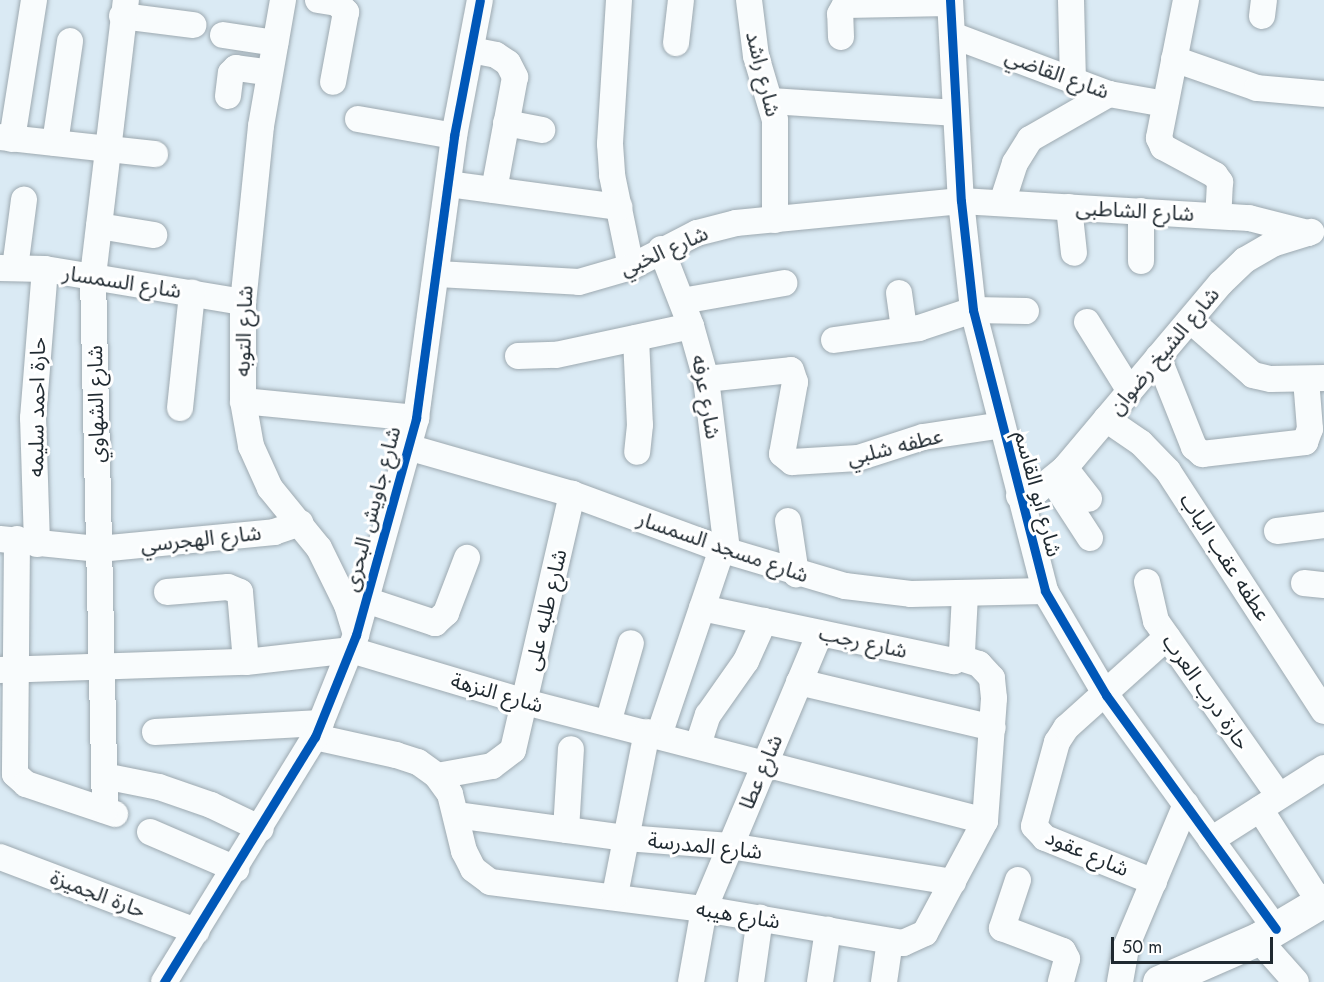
<!DOCTYPE html>
<html>
<head>
<meta charset="utf-8">
<style>
	body { margin:0 }
	#map { position:relative; width:1324px; height:982px; overflow:hidden; background:#daeaf4; font-family:Jost,"Noto Sans Arabic",sans-serif }
	div>[style] { position:absolute }
	[style*='--x'] { left:calc(var(--x)*1px); top:calc(var(--y)*1px); width:calc(var(--w)*1px); rotate:calc(var(--a)*1deg) }
	.roads { filter:drop-shadow(0 0 2px #9da9b0) drop-shadow(0 0 2px #9da9b0) }
	.minor>* { height:26px; margin:-13px; padding:0 13px; transform-origin:13px; border-radius:13px; background:#f9fcfd }
	.tertiary>* { height:33px; margin:-16.5px; padding:0 16.5px; transform-origin:16.5px; border-radius:16.5px; background:#f9fcfd }
	.cycleway>* { height:9px; margin:-4.5px; padding:0 4.5px; transform-origin:4.5px; border-radius:4.5px; background:#0057b8 }
	span { translate:-50% -50%; white-space:nowrap; text-align:center; line-height:1.15; -webkit-text-stroke:6px #fff; paint-order:stroke }
	.street-label { font-size:21px; color:#1f2930 }
	.scale { position:absolute; left:1111px; top:937px; width:162px; height:27px; box-sizing:border-box; border:3px solid #1f2930; border-top:0; padding-left:8px; font-size:18px; line-height:21px; white-space:nowrap; color:#1f2930; -webkit-text-stroke:4px #fff; paint-order:stroke }
</style>
</head>
<body>
<div id="map">
	<div class="roads">
		<div class="minor">
			<div style="--x:283;--y:0;--w:128;--a:99.9"></div>
			<div style="--x:261;--y:126;--w:177;--a:95.8"></div>
			<div style="--x:243;--y:302;--w:99;--a:90"></div>
			<div style="--x:243;--y:401;--w:46;--a:79.9"></div>
			<div style="--x:251;--y:446;--w:46;--a:65.7"></div>
			<div style="--x:270;--y:488;--w:77;--a:50.8"></div>
			<div style="--x:319;--y:548;--w:64;--a:63.8"></div>
			<div style="--x:347;--y:605;--w:31;--a:73"></div>
			<div style="--x:318;--y:0;--w:19;--a:9"></div>
			<div style="--x:337;--y:3;--w:13;--a:45"></div>
			<div style="--x:346;--y:12;--w:71;--a:100.5"></div>
			<div style="--x:619;--y:0;--w:144;--a:93.6"></div>
			<div style="--x:610;--y:144;--w:31;--a:86"></div>
			<div style="--x:612;--y:175;--w:94;--a:78.3"></div>
			<div style="--x:749;--y:0;--w:56;--a:82.9"></div>
			<div style="--x:756;--y:56;--w:67;--a:73.5"></div>
			<div style="--x:775;--y:120;--w:100;--a:90"></div>
			<div style="--x:950;--y:0;--w:201;--a:86.9"></div>
			<div style="--x:961;--y:201;--w:110;--a:83.7"></div>
			<div style="--x:973;--y:310;--w:290;--a:75.6"></div>
			<div style="--x:1045;--y:591;--w:121;--a:59.6"></div>
			<div style="--x:1106;--y:695;--w:289;--a:54"></div>
			<div style="--x:1071;--y:0;--w:81;--a:88.6"></div>
			<div style="--x:1186;--y:0;--w:141;--a:101.1"></div>
			<div style="--x:1159;--y:138;--w:10;--a:66"></div>
			<div style="--x:1163;--y:147;--w:59;--a:28.3"></div>
			<div style="--x:1215;--y:175;--w:9;--a:54"></div>
			<div style="--x:1220;--y:182;--w:34;--a:93"></div>
			<div style="--x:122;--y:16;--w:72;--a:7.2"></div>
			<div style="--x:1262;--y:16;--w:16;--a:-83"></div>
			<div style="--x:223;--y:35;--w:53;--a:8.7"></div>
			<div style="--x:952;--y:35;--w:168;--a:20.6"></div>
			<div style="--x:1109;--y:94;--w:57;--a:10.1"></div>
			<div style="--x:841;--y:37;--w:23;--a:-92"></div>
			<div style="--x:840;--y:14;--w:10;--a:-61"></div>
			<div style="--x:845;--y:5;--w:105;--a:-1.1"></div>
			<div style="--x:676;--y:43;--w:43;--a:-83.4"></div>
			<div style="--x:471;--y:50;--w:25;--a:11"></div>
			<div style="--x:496;--y:55;--w:14;--a:34"></div>
			<div style="--x:508;--y:63;--w:16;--a:63"></div>
			<div style="--x:515;--y:77;--w:115;--a:100.5"></div>
			<div style="--x:1174;--y:59;--w:88;--a:19.3"></div>
			<div style="--x:1257;--y:88;--w:67;--a:5.1"></div>
			<div style="--x:228;--y:96;--w:23;--a:-83"></div>
			<div style="--x:231;--y:73;--w:7;--a:-45"></div>
			<div style="--x:236;--y:68;--w:34;--a:8"></div>
			<div style="--x:772;--y:101;--w:184;--a:3.7"></div>
			<div style="--x:358;--y:119;--w:97;--a:10"></div>
			<div style="--x:506;--y:123;--w:37;--a:11"></div>
			<div style="--x:0;--y:137;--w:156;--a:6.3"></div>
			<div style="--x:12;--y:139;--w:141;--a:-81"></div>
			<div style="--x:55;--y:143;--w:103;--a:-81.6"></div>
			<div style="--x:449;--y:184;--w:172;--a:7.7"></div>
			<div style="--x:1002;--y:203;--w:42;--a:-72"></div>
			<div style="--x:1015;--y:163;--w:28;--a:-58"></div>
			<div style="--x:1030;--y:139;--w:91;--a:-29.7"></div>
			<div style="--x:1069;--y:207;--w:46;--a:83.8"></div>
			<div style="--x:99;--y:226;--w:56;--a:9.3"></div>
			<div style="--x:661;--y:249;--w:83;--a:68.7"></div>
			<div style="--x:691;--y:326;--w:55;--a:74.2"></div>
			<div style="--x:706;--y:379;--w:173;--a:83"></div>
			<div style="--x:1141;--y:261;--w:50;--a:-90"></div>
			<div style="--x:0;--y:268;--w:45;--a:1.3"></div>
			<div style="--x:45;--y:269;--w:201;--a:9.5"></div>
			<div style="--x:15;--y:268;--w:69;--a:-82.5"></div>
			<div style="--x:438;--y:274;--w:141;--a:3.2"></div>
			<div style="--x:579;--y:282;--w:54;--a:-16.1"></div>
			<div style="--x:631;--y:267;--w:74;--a:-27.3"></div>
			<div style="--x:697;--y:233;--w:40;--a:-14.4"></div>
			<div style="--x:736;--y:223;--w:226;--a:-5.6"></div>
			<div style="--x:961;--y:201;--w:289;--a:3.4"></div>
			<div style="--x:1249;--y:218;--w:61;--a:14.3"></div>
			<div style="--x:899;--y:293;--w:37;--a:82"></div>
			<div style="--x:682;--y:301;--w:104;--a:-10"></div>
			<div style="--x:1190;--y:320;--w:84;--a:41.1"></div>
			<div style="--x:1253;--y:375;--w:18;--a:13"></div>
			<div style="--x:1271;--y:379;--w:53;--a:-1.1"></div>
			<div style="--x:1087;--y:322;--w:81;--a:58.1"></div>
			<div style="--x:636;--y:338;--w:87;--a:87.4"></div>
			<div style="--x:640;--y:425;--w:27;--a:96"></div>
			<div style="--x:834;--y:340;--w:86;--a:-8"></div>
			<div style="--x:919;--y:328;--w:57;--a:-18.4"></div>
			<div style="--x:973;--y:310;--w:53;--a:1.1"></div>
			<div style="--x:518;--y:356;--w:38;--a:-2"></div>
			<div style="--x:556;--y:355;--w:138;--a:-12.1"></div>
			<div style="--x:1158;--y:357;--w:97;--a:68.2"></div>
			<div style="--x:1194;--y:447;--w:11;--a:41"></div>
			<div style="--x:1202;--y:454;--w:104;--a:-6.6"></div>
			<div style="--x:1305;--y:442;--w:14;--a:-69"></div>
			<div style="--x:1310;--y:429;--w:50;--a:-94.6"></div>
			<div style="--x:706;--y:379;--w:85;--a:-6"></div>
			<div style="--x:791;--y:370;--w:13;--a:72"></div>
			<div style="--x:795;--y:382;--w:73;--a:100.2"></div>
			<div style="--x:782;--y:454;--w:13;--a:39"></div>
			<div style="--x:792;--y:462;--w:66;--a:-3.5"></div>
			<div style="--x:858;--y:458;--w:68;--a:-17.9"></div>
			<div style="--x:923;--y:437;--w:80;--a:-8.6"></div>
			<div style="--x:243;--y:401;--w:174;--a:5.6"></div>
			<div style="--x:180;--y:408;--w:116;--a:-84"></div>
			<div style="--x:1106;--y:419;--w:42;--a:34.4"></div>
			<div style="--x:1141;--y:443;--w:39;--a:46"></div>
			<div style="--x:1168;--y:471;--w:286;--a:57"></div>
			<div style="--x:408;--y:447;--w:171;--a:16"></div>
			<div style="--x:572;--y:494;--w:165;--a:20.2"></div>
			<div style="--x:727;--y:551;--w:123;--a:16.5"></div>
			<div style="--x:845;--y:586;--w:66;--a:6.9"></div>
			<div style="--x:911;--y:594;--w:134;--a:-1.3"></div>
			<div style="--x:1065;--y:468;--w:39;--a:52"></div>
			<div style="--x:1053;--y:481;--w:68;--a:57"></div>
			<div style="--x:1019;--y:496;--w:19;--a:-16"></div>
			<div style="--x:1037;--y:491;--w:36;--a:-39"></div>
			<div style="--x:1065;--y:468;--w:242;--a:-49.9"></div>
			<div style="--x:1221;--y:283;--w:33;--a:-44"></div>
			<div style="--x:1245;--y:260;--w:34;--a:-30"></div>
			<div style="--x:1275;--y:243;--w:38;--a:-17"></div>
			<div style="--x:788;--y:521;--w:54;--a:81.4"></div>
			<div style="--x:1277;--y:531;--w:47;--a:-7.3"></div>
			<div style="--x:0;--y:539;--w:100;--a:5.8"></div>
			<div style="--x:99;--y:549;--w:176;--a:-5.5"></div>
			<div style="--x:274;--y:532;--w:28;--a:-19"></div>
			<div style="--x:17;--y:539;--w:235;--a:90.5"></div>
			<div style="--x:15;--y:774;--w:15;--a:42"></div>
			<div style="--x:26;--y:784;--w:94;--a:18.6"></div>
			<div style="--x:37;--y:544;--w:126;--a:-91.8"></div>
			<div style="--x:33;--y:418;--w:149;--a:-85.4"></div>
			<div style="--x:1147;--y:582;--w:40;--a:77"></div>
			<div style="--x:1156;--y:621;--w:214;--a:54.9"></div>
			<div style="--x:1304;--y:583;--w:20;--a:6"></div>
			<div style="--x:167;--y:592;--w:61;--a:-4.7"></div>
			<div style="--x:228;--y:587;--w:13;--a:23"></div>
			<div style="--x:240;--y:592;--w:70;--a:85.1"></div>
			<div style="--x:366;--y:600;--w:73;--a:18.4"></div>
			<div style="--x:435;--y:623;--w:15;--a:-42"></div>
			<div style="--x:446;--y:613;--w:59;--a:-69.1"></div>
			<div style="--x:702;--y:608;--w:258;--a:11.9"></div>
			<div style="--x:954;--y:661;--w:12;--a:-48"></div>
			<div style="--x:962;--y:652;--w:58;--a:-87"></div>
			<div style="--x:0;--y:670;--w:246;--a:-1.9"></div>
			<div style="--x:246;--y:662;--w:106;--a:-6.5"></div>
			<div style="--x:351;--y:650;--w:182;--a:16.6"></div>
			<div style="--x:525;--y:702;--w:475;--a:14.5"></div>
			<div style="--x:799;--y:682;--w:199;--a:13.3"></div>
			<div style="--x:608;--y:723;--w:83;--a:-74"></div>
			<div style="--x:155;--y:732;--w:166;--a:-3.1"></div>
			<div style="--x:659;--y:735;--w:196;--a:-71.3"></div>
			<div style="--x:315;--y:737;--w:83;--a:12.5"></div>
			<div style="--x:396;--y:755;--w:23;--a:18"></div>
			<div style="--x:418;--y:762;--w:24;--a:36"></div>
			<div style="--x:437;--y:776;--w:22;--a:54"></div>
			<div style="--x:450;--y:794;--w:59;--a:76.2"></div>
			<div style="--x:464;--y:851;--w:20;--a:63"></div>
			<div style="--x:473;--y:869;--w:21;--a:37"></div>
			<div style="--x:490;--y:882;--w:216;--a:7.2"></div>
			<div style="--x:704;--y:909;--w:202;--a:9.7"></div>
			<div style="--x:903;--y:943;--w:24;--a:-24"></div>
			<div style="--x:925;--y:933;--w:127;--a:-61.8"></div>
			<div style="--x:985;--y:821;--w:123;--a:-85.8"></div>
			<div style="--x:994;--y:698;--w:20;--a:-96"></div>
			<div style="--x:992;--y:678;--w:19;--a:-133"></div>
			<div style="--x:979;--y:664;--w:20;--a:-162"></div>
			<div style="--x:698;--y:745;--w:32;--a:-72"></div>
			<div style="--x:708;--y:715;--w:66;--a:-54.9"></div>
			<div style="--x:746;--y:661;--w:44;--a:-65.8"></div>
			<div style="--x:104;--y:776;--w:56;--a:11.3"></div>
			<div style="--x:159;--y:787;--w:55;--a:19.1"></div>
			<div style="--x:211;--y:805;--w:55;--a:25.6"></div>
			<div style="--x:437;--y:776;--w:56;--a:-10.3"></div>
			<div style="--x:492;--y:766;--w:26;--a:-37"></div>
			<div style="--x:513;--y:750;--w:263;--a:-77"></div>
			<div style="--x:1260;--y:809;--w:112;--a:57.4"></div>
			<div style="--x:105;--y:810;--w:534;--a:-91.29"></div>
			<div style="--x:93;--y:276;--w:278;--a:-83.2"></div>
			<div style="--x:456;--y:815;--w:172;--a:7.7"></div>
			<div style="--x:626;--y:838;--w:104;--a:4.4"></div>
			<div style="--x:730;--y:846;--w:226;--a:9.2"></div>
			<div style="--x:566;--y:830;--w:81;--a:-86.5"></div>
			<div style="--x:150;--y:832;--w:94;--a:23.3"></div>
			<div style="--x:1211;--y:840;--w:134;--a:-32.5"></div>
			<div style="--x:0;--y:857;--w:210;--a:20.7"></div>
			<div style="--x:1018;--y:880;--w:51;--a:108.4"></div>
			<div style="--x:1002;--y:928;--w:65;--a:20.7"></div>
			<div style="--x:1063;--y:951;--w:9;--a:63"></div>
			<div style="--x:1067;--y:959;--w:24;--a:105"></div>
			<div style="--x:1154;--y:882;--w:118;--a:-158"></div>
			<div style="--x:1045;--y:838;--w:16;--a:-133"></div>
			<div style="--x:1034;--y:826;--w:87;--a:-74.7"></div>
			<div style="--x:1057;--y:742;--w:17;--a:-57"></div>
			<div style="--x:1066;--y:728;--w:136;--a:-42"></div>
			<div style="--x:615;--y:895;--w:166;--a:-78.9"></div>
			<div style="--x:1258;--y:939;--w:57;--a:48.5"></div>
			<div style="--x:164;--y:982;--w:288;--a:-58.4"></div>
			<div style="--x:315;--y:737;--w:110;--a:-68.1"></div>
			<div style="--x:356;--y:635;--w:225;--a:-74.5"></div>
			<div style="--x:416;--y:418;--w:285;--a:-82.3"></div>
			<div style="--x:454;--y:136;--w:138;--a:-79.2"></div>
			<div style="--x:691;--y:982;--w:74;--a:-79.9"></div>
			<div style="--x:704;--y:909;--w:299;--a:-67.2"></div>
			<div style="--x:751;--y:982;--w:65;--a:-82"></div>
			<div style="--x:820;--y:982;--w:53;--a:-81.3"></div>
			<div style="--x:884;--y:982;--w:41;--a:-81.7"></div>
			<div style="--x:1120;--y:982;--w:36;--a:-80"></div>
			<div style="--x:1126;--y:947;--w:155;--a:-67.2"></div>
		</div>
		<div class="tertiary">
			<div style="--x:1159;--y:982;--w:108;--a:-23.5"></div>
			<div style="--x:1258;--y:939;--w:77;--a:-30.6"></div>
		</div>
	</div>
	<div class="cycleway">
		<div style="--x:950;--y:0;--w:201;--a:86.9"></div>
		<div style="--x:961;--y:201;--w:110;--a:83.7"></div>
		<div style="--x:973;--y:310;--w:290;--a:75.6"></div>
		<div style="--x:1045;--y:591;--w:121;--a:59.6"></div>
		<div style="--x:1106;--y:695;--w:289;--a:54"></div>
		<div style="--x:164;--y:982;--w:288;--a:-58.4"></div>
		<div style="--x:315;--y:737;--w:110;--a:-68.1"></div>
		<div style="--x:356;--y:635;--w:225;--a:-74.5"></div>
		<div style="--x:416;--y:418;--w:285;--a:-82.3"></div>
		<div style="--x:454;--y:136;--w:138;--a:-79.2"></div>
	</div>
	<div class="street-label">
		<span style="left:763px;top:74px;rotate:76deg">شارع راشد</span>
		<span style="left:1057px;top:74px;rotate:20deg">شارع القاضي</span>
		<span style="left:1135px;top:211px;rotate:3deg">شارع الشاطبى</span>
		<span style="left:664px;top:251px;rotate:-24deg">شارع الخبي</span>
		<span style="left:122px;top:282px;rotate:9deg">شارع السمسار</span>
		<span style="left:244px;top:331px;rotate:-88deg">شارع التوبه</span>
		<span style="left:1164px;top:351px;rotate:-50deg">شارع الشيخ رضوان</span>
		<span style="left:706px;top:397px;rotate:80deg">شارع عرفه</span>
		<span style="left:96px;top:404px;rotate:-91deg">شارع الشهاوي</span>
		<span style="left:37px;top:407px;rotate:-89deg">حارة احمد سليمه</span>
		<span style="left:895px;top:447px;rotate:-14deg">عطفه شلبي</span>
		<span style="left:1038px;top:494px;rotate:75deg">شارع ابو القاسم</span>
		<span style="left:372px;top:509px;rotate:-75deg">شارع جاويش البحرى</span>
		<span style="left:201px;top:539px;rotate:-6deg">شارع الهجرسي</span>
		<span style="left:723px;top:547px;rotate:19deg">شارع مسجد السمسار</span>
		<span style="left:1225px;top:557px;rotate:57deg">عطفه عقب الباب</span>
		<span style="left:546px;top:610px;rotate:-77deg">شارع طلبه على</span>
		<span style="left:863px;top:642px;rotate:12deg">شارع رجب</span>
		<span style="left:1206px;top:692px;rotate:55deg">حارة درب العرب</span>
		<span style="left:497px;top:693px;rotate:16deg">شارع النزهة</span>
		<span style="left:761px;top:772px;rotate:-67deg">شارع عطا</span>
		<span style="left:705px;top:846px;rotate:6deg">شارع المدرسة</span>
		<span style="left:1087px;top:853px;rotate:23deg">شارع عقود</span>
		<span style="left:98px;top:894px;rotate:21deg">حارة الجميزة</span>
		<span style="left:738px;top:915px;rotate:9deg">شارع هيبه</span>
	</div>
	<div class="scale">50 m</div>
</div>
</body>
</html>
